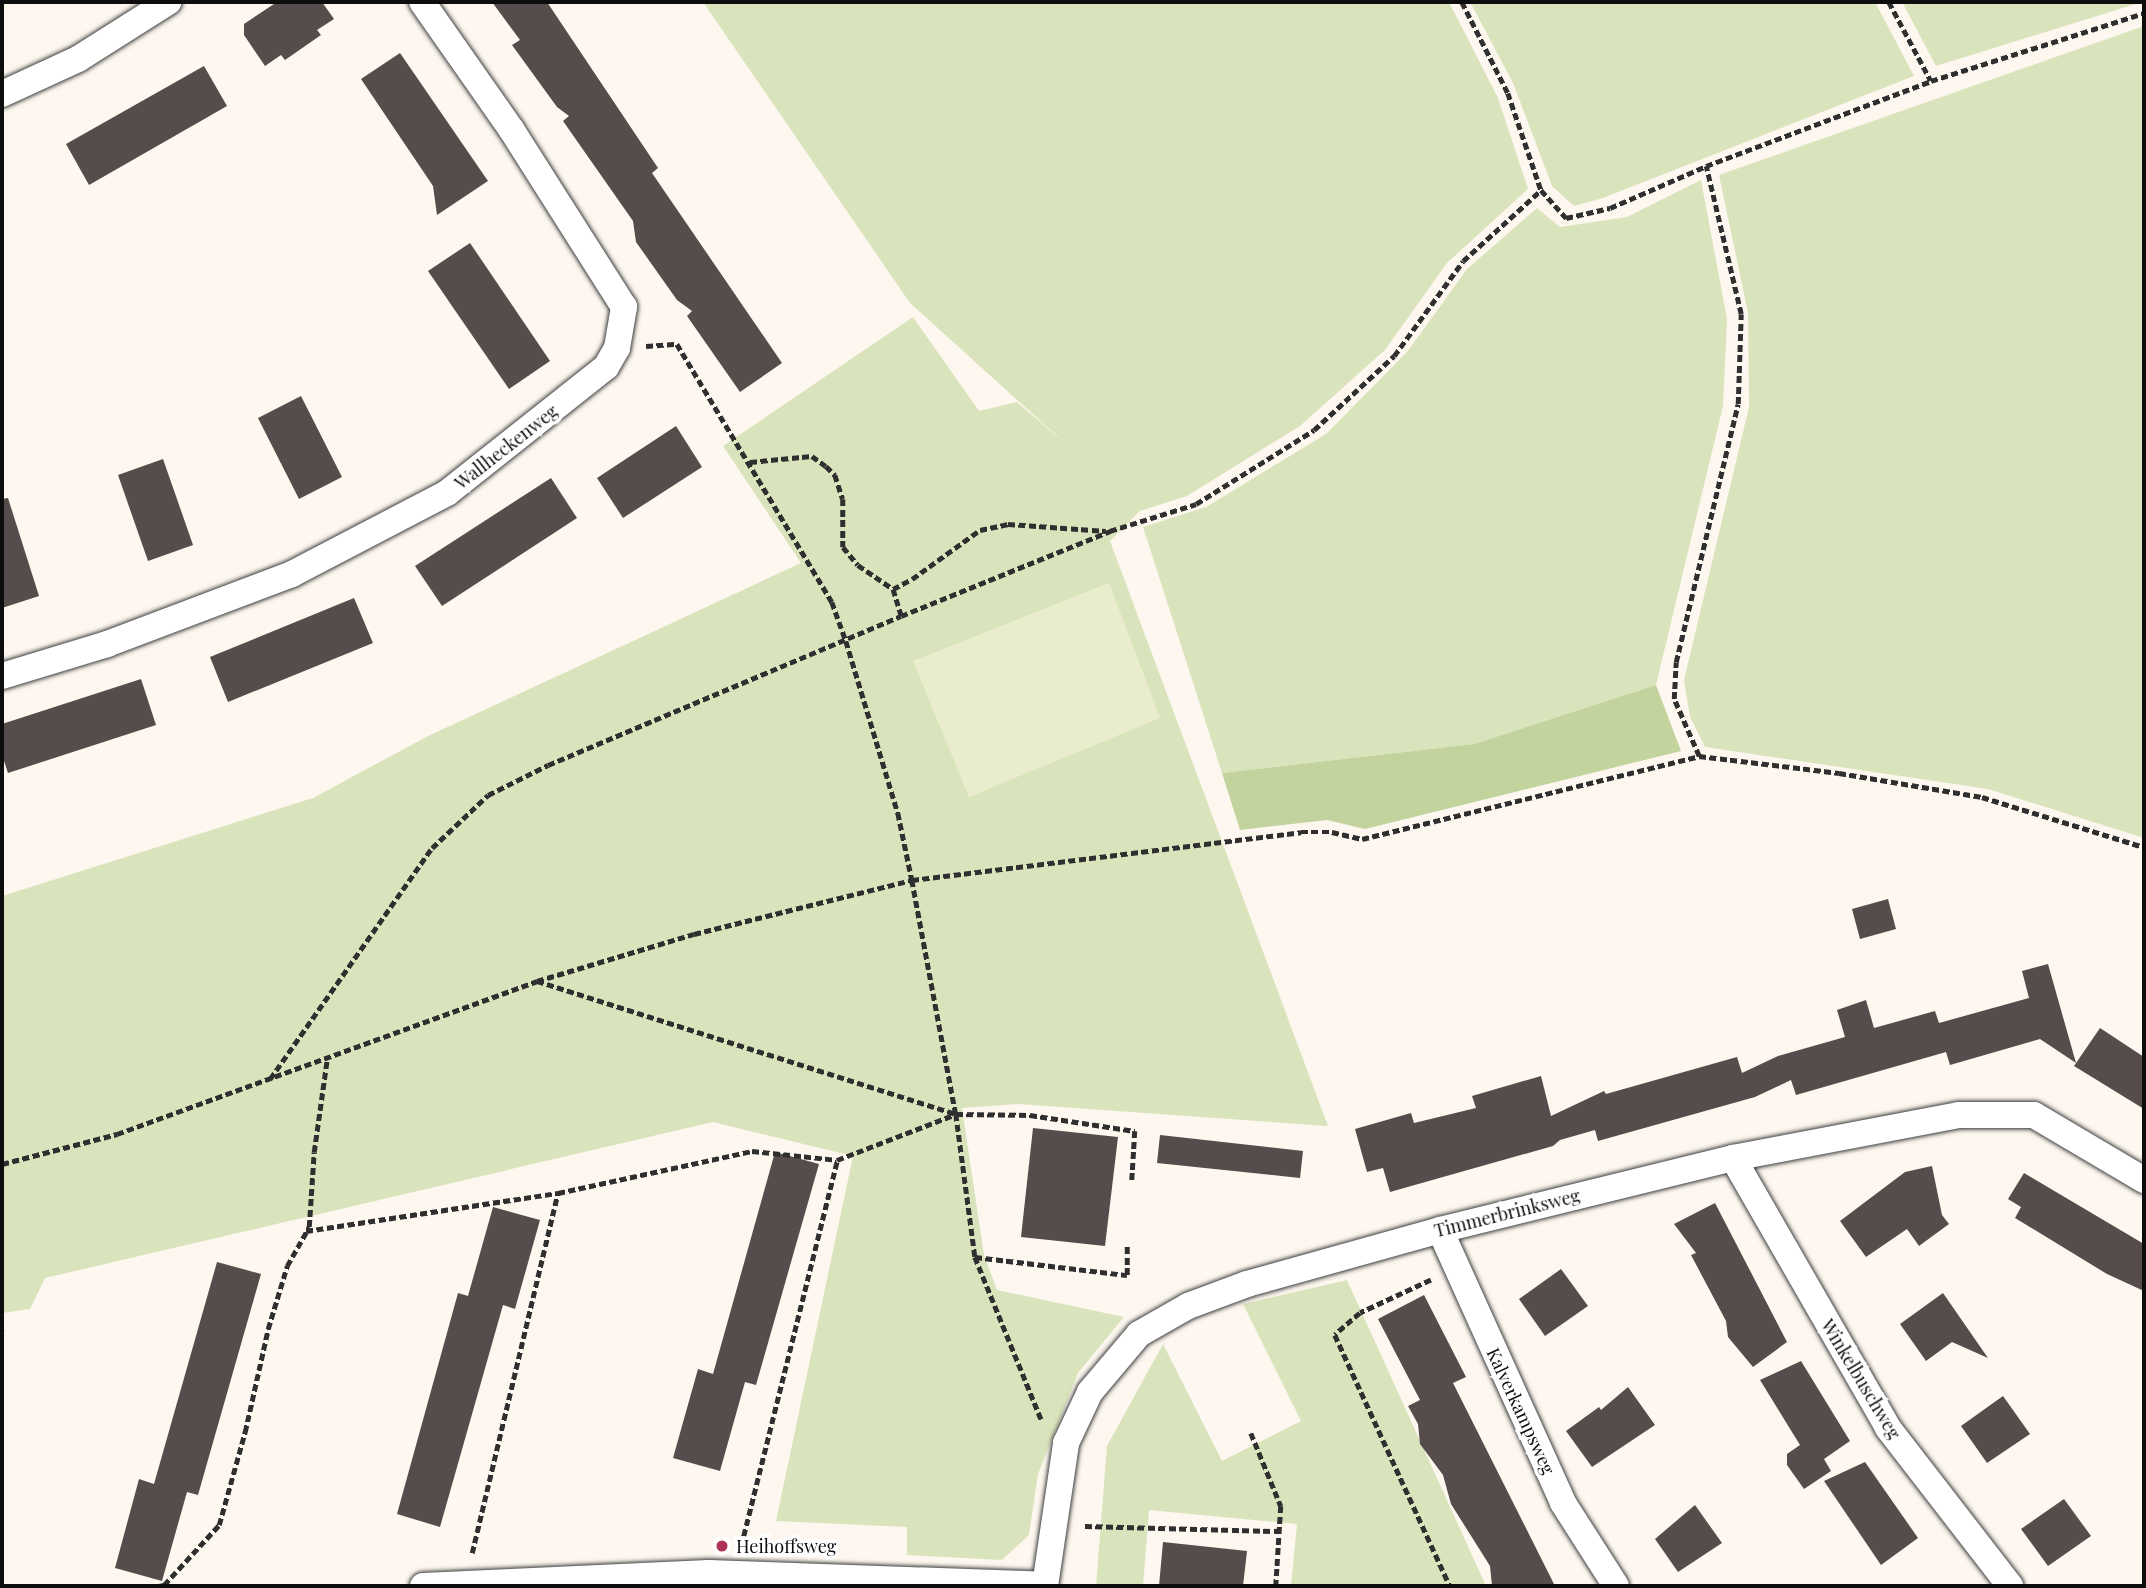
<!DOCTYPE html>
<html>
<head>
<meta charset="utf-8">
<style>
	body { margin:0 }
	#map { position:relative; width:2146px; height:1588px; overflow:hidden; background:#fdf7ef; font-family:"Playfair Display",serif }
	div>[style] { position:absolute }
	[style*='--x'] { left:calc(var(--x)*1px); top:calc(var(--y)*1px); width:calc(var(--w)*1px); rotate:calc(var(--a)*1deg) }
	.green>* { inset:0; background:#dae4bc }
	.forest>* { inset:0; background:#c2d39d }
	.pitch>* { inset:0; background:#e9edcd }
	.building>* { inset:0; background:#554c4b }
	.path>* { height:4.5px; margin-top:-2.25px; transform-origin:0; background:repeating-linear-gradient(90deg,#2f2f2f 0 7px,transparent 0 10.5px) }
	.roads { filter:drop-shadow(0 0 2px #404040) drop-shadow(0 0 2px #404040) }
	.minor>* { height:26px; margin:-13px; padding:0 13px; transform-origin:13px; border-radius:13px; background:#fff }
	.dots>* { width:19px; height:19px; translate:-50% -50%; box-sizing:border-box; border:4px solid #fff; border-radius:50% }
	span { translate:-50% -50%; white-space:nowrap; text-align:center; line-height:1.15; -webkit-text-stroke:7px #fff; paint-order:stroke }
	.street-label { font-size:18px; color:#0d0d0d }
	.poi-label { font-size:18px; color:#0d0d0d }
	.left { translate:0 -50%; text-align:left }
	.frame { position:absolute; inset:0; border:4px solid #0d0d0d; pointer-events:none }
</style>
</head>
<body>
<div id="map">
	<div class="green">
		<div style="clip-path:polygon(703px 2px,1449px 2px,1498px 98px,1528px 189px,1447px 263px,1385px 350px,1300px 426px,1187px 496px,1140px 511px,1110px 541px,1328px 1126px,1018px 1104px,962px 1108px,984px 1255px,997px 1290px,1124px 1317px,1078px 1373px,1038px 1474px,1029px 1535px,1002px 1560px,907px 1555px,907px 1527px,776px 1521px,853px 1156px,713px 1122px,45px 1278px,30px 1309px,2px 1313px,2px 896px,313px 798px,428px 736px,801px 563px,723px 446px,913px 317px,979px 411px,1017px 402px,1067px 445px,910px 303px)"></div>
		<div style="clip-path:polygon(1470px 2px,1875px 2px,1914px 76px,1603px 198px,1574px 206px,1552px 186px,1513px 83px)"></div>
		<div style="clip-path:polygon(1902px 2px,2142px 2px,1936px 66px)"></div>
		<div style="clip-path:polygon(2144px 26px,2144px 838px,1988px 789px,1705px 747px,1690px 717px,1684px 680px,1749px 407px,1748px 313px,1719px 175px)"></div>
		<div style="clip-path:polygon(1701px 180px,1727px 319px,1723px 406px,1656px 685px,1474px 744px,1222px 773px,1143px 527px,1206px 507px,1326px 434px,1407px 352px,1467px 269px,1537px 208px,1560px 227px,1627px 217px)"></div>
		<div style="clip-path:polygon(1347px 1280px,1486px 1586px,1291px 1586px,1297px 1524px,1149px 1510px,1143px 1586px,1096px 1586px,1107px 1446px,1163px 1344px,1222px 1461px,1301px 1421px,1243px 1304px)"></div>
	</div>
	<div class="forest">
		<div style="clip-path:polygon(1656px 685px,1681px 751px,1365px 829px,1327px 820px,1240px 830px,1222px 773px,1474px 744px)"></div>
	</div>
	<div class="pitch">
		<div style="clip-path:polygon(1109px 583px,1160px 718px,969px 797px,913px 661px)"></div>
	</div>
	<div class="building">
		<div style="clip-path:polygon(277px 2px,322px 2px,334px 19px,317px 30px,321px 35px,285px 60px,281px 55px,265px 66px,244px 35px,244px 24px)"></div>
		<div style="clip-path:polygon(492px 2px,547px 2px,658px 168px,652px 173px,782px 363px,740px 392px,687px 316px,692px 311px,677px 300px,636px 242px,633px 221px,563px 121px,569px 116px,557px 107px,512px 45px,520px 40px)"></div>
		<div style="clip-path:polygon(400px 53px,488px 181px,437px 215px,433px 186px,361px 79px)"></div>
		<div style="clip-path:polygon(204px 66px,227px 106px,89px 185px,66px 144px)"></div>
		<div style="clip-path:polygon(470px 243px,550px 361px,509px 389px,428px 271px)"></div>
		<div style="clip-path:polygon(301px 396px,342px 477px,299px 499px,258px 418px)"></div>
		<div style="clip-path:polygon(676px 426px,702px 467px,623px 518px,597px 478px)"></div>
		<div style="clip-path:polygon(163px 459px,193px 545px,148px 561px,118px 475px)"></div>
		<div style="clip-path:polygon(551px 478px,577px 518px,442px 606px,415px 566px)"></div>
		<div style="clip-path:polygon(8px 498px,39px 596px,2px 608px,2px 499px)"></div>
		<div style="clip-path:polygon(354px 598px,373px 643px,228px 702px,210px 657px)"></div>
		<div style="clip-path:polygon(141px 679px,156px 725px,8px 773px,2px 755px,2px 724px)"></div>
		<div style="clip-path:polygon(1888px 899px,1896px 929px,1860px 939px,1852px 909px)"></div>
		<div style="clip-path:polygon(2048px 964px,2076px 1063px,2040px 1039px,1950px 1065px,1946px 1052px,1796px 1095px,1791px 1080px,1755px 1097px,1598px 1141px,1595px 1130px,1560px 1140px,1553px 1146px,1390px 1192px,1383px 1168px,1367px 1172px,1355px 1129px,1411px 1113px,1414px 1123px,1476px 1108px,1472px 1096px,1541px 1076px,1551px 1116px,1604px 1091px,1606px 1094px,1737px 1057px,1742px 1073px,1778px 1056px,1845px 1037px,1837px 1010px,1866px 1000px,1874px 1028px,1935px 1011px,1939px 1023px,2029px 998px,2022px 971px)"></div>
		<div style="clip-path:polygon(2100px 1028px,2144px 1057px,2144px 1109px,2074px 1066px)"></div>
		<div style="clip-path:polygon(1033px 1128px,1118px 1137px,1105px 1246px,1021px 1237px)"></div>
		<div style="clip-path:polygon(1160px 1135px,1303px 1151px,1300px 1178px,1157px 1163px)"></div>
		<div style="clip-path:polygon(775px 1152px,819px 1164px,756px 1385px,745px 1382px,720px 1471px,673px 1458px,698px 1369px,713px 1374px)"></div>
		<div style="clip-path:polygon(1932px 1166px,1942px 1215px,1949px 1224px,1919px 1246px,1907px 1229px,1866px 1257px,1840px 1221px,1905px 1172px)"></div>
		<div style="clip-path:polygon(2024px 1173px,2144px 1244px,2144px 1291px,2107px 1274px,2015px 1218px,2021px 1207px,2008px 1199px)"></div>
		<div style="clip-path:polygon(1715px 1203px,1787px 1342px,1753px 1367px,1728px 1337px,1726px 1321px,1691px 1255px,1696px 1253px,1674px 1224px)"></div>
		<div style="clip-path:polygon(493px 1207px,540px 1220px,515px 1309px,503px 1305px,440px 1527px,397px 1514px,458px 1293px,468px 1296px)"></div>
		<div style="clip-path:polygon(217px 1262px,261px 1274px,198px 1495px,187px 1492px,162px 1581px,115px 1568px,139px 1479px,154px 1484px)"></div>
		<div style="clip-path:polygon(1561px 1269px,1588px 1306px,1545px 1336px,1519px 1299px)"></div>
		<div style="clip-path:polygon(1943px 1293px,1988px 1358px,1952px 1342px,1926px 1361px,1900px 1324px)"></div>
		<div style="clip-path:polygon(1424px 1295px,1466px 1377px,1453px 1383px,1555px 1586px,1492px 1586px,1490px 1566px,1451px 1504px,1443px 1475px,1420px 1444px,1418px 1424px,1408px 1406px,1420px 1400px,1378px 1319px)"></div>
		<div style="clip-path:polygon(1801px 1361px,1850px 1441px,1824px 1459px,1831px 1471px,1804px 1489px,1787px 1465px,1787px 1454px,1800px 1445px,1760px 1380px)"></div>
		<div style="clip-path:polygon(1628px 1387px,1655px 1425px,1592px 1467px,1566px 1431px,1599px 1407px,1601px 1410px)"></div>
		<div style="clip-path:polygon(2003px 1396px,2030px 1434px,1987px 1463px,1961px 1426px)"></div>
		<div style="clip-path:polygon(1865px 1462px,1918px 1538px,1881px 1565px,1824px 1481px)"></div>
		<div style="clip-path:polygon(2064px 1499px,2091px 1536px,2048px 1566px,2021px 1529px)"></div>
		<div style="clip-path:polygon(1695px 1505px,1722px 1543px,1678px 1572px,1655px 1539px)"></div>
		<div style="clip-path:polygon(1163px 1542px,1247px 1551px,1243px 1586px,1159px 1586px)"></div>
	</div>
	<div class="path">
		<div style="--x:1462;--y:2;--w:102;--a:63.2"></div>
		<div style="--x:1508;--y:93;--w:102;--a:71.2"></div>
		<div style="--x:1541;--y:190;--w:38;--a:48"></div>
		<div style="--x:1566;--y:218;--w:45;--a:-12.8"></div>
		<div style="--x:1610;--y:208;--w:105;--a:-23.6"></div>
		<div style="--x:1706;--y:166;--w:241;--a:-20.7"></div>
		<div style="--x:1931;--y:81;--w:224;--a:-17.7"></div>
		<div style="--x:1889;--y:2;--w:89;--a:62"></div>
		<div style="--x:646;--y:346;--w:31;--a:-4"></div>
		<div style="--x:677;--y:344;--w:301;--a:59"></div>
		<div style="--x:832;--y:602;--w:41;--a:70.3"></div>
		<div style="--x:846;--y:641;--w:180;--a:73.2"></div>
		<div style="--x:898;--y:813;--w:68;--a:78.2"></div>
		<div style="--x:912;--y:880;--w:238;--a:79.4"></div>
		<div style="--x:956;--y:1114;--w:144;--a:82.4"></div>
		<div style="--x:975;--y:1257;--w:177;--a:67.8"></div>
		<div style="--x:750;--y:462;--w:62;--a:-5.5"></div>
		<div style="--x:812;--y:456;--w:17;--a:36"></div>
		<div style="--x:826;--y:466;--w:13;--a:45"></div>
		<div style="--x:835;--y:475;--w:25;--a:72"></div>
		<div style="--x:843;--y:499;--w:48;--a:90"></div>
		<div style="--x:843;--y:547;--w:23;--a:50"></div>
		<div style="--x:858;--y:565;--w:42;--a:34.4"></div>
		<div style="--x:901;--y:616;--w:28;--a:-107"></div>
		<div style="--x:893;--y:589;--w:21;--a:-28"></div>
		<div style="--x:912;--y:579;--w:84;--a:-35.8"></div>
		<div style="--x:980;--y:530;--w:29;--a:-12"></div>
		<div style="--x:1008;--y:524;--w:98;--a:4.1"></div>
		<div style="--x:1699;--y:756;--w:62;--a:-113.7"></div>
		<div style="--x:1674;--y:699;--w:37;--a:-87"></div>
		<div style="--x:1676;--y:662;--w:265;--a:-76.5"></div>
		<div style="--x:1738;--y:404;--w:90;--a:-88.1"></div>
		<div style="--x:1741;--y:314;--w:152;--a:-103.3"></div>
		<div style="--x:537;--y:981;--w:440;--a:17.6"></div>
		<div style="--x:270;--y:1079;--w:282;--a:-55"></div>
		<div style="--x:432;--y:848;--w:77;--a:-43.4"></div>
		<div style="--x:488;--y:795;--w:67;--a:-26.6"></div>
		<div style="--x:548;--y:765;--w:383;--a:-22.9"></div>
		<div style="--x:901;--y:616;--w:226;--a:-22.1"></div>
		<div style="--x:1110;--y:531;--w:90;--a:-17.4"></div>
		<div style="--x:1196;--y:504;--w:139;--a:-32.1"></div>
		<div style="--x:1314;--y:430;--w:109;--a:-42.8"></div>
		<div style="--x:1394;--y:356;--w:117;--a:-54"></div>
		<div style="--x:1463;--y:261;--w:105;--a:-42.3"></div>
		<div style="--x:2;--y:1164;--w:119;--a:-14.6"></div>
		<div style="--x:117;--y:1134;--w:447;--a:-20"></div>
		<div style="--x:537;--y:981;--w:164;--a:-16.7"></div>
		<div style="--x:694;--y:934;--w:225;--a:-13.9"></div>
		<div style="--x:912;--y:880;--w:392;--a:-7"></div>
		<div style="--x:1301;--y:832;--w:31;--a:0"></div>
		<div style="--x:1332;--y:832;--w:31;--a:13"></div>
		<div style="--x:1362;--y:839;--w:347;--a:-13.8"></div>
		<div style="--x:1699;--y:756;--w:141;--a:6.9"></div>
		<div style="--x:1839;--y:773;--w:145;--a:9.5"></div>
		<div style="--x:1982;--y:797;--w:170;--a:17.2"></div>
		<div style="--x:306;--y:1231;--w:255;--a:-8.6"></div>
		<div style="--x:558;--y:1193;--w:198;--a:-12.2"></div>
		<div style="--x:752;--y:1151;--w:85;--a:6"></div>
		<div style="--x:975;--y:1257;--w:153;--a:6.8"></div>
		<div style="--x:1127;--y:1275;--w:31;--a:-90"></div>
		<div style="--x:1431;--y:1280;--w:78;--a:155.1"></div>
		<div style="--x:1360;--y:1313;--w:33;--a:139"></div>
		<div style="--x:1335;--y:1335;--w:276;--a:65.4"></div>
		<div style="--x:2;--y:1330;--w:1;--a:90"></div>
		<div style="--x:1251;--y:1433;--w:79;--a:67.7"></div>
		<div style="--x:1281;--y:1506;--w:80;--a:93.6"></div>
		<div style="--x:1085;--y:1526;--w:195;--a:1.5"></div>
		<div style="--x:741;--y:1546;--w:398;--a:-76"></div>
		<div style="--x:837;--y:1160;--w:128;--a:-21.1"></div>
		<div style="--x:956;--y:1114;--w:74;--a:0.8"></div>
		<div style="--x:1030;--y:1115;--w:106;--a:8.7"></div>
		<div style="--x:1135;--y:1131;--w:49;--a:93.5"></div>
		<div style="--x:472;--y:1553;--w:370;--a:-76.6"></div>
		<div style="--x:159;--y:1586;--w:5;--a:-11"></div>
		<div style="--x:164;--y:1585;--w:81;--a:-47.5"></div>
		<div style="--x:219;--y:1525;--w:97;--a:-74.4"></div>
		<div style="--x:245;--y:1432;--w:106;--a:-77.4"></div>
		<div style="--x:268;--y:1329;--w:66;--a:-73.2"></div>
		<div style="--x:287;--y:1266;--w:45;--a:-60.6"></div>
		<div style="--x:309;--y:1227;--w:75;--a:-86.2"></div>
		<div style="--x:314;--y:1152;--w:94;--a:-82"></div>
	</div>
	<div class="roads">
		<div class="minor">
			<div style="--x:2;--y:94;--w:84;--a:-24.7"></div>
			<div style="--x:78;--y:59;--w:107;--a:-32.3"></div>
			<div style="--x:2;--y:676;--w:110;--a:-16.9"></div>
			<div style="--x:107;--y:644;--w:198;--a:-20.7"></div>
			<div style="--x:292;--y:574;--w:175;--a:-27.6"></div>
			<div style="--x:447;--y:493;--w:203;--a:-38.4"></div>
			<div style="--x:606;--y:367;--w:22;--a:-60"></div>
			<div style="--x:617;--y:348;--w:42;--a:-80.3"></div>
			<div style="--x:624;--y:307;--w:211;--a:-122.4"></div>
			<div style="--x:511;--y:129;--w:155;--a:-125"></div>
			<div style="--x:1733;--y:1158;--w:311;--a:60.1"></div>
			<div style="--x:1888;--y:1428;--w:200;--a:52.3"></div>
			<div style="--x:1440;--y:1230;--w:299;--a:65.7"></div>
			<div style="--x:1563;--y:1503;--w:98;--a:57.4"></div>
			<div style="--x:423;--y:1586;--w:286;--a:-2.6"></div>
			<div style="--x:709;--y:1573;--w:336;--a:2"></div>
			<div style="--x:1045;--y:1586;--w:145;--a:-81.6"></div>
			<div style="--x:1066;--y:1443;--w:56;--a:-64.8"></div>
			<div style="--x:1090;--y:1392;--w:76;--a:-49.8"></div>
			<div style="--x:1139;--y:1334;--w:56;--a:-29.7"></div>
			<div style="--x:1188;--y:1306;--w:63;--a:-20.4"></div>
			<div style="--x:1247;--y:1284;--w:200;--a:-15.6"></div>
			<div style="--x:1440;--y:1230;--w:302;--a:-13.8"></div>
			<div style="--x:1733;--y:1158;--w:230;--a:-10.8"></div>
			<div style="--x:1959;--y:1115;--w:75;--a:0"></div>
			<div style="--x:2034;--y:1115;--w:128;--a:30.6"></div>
		</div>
	</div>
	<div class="dots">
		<div style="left:722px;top:1546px;background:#af3356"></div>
	</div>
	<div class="street-label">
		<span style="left:506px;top:447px;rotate:-38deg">Wallheckenweg</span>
		<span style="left:1507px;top:1213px;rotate:-14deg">Timmerbrinksweg</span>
		<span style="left:1861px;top:1379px;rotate:59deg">Winkelbuschweg</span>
		<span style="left:1521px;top:1411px;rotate:65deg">Kalverkampsweg</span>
	</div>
	<div class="poi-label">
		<span class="left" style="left:736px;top:1546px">Heihoffsweg</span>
	</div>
	<div class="frame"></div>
</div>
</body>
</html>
